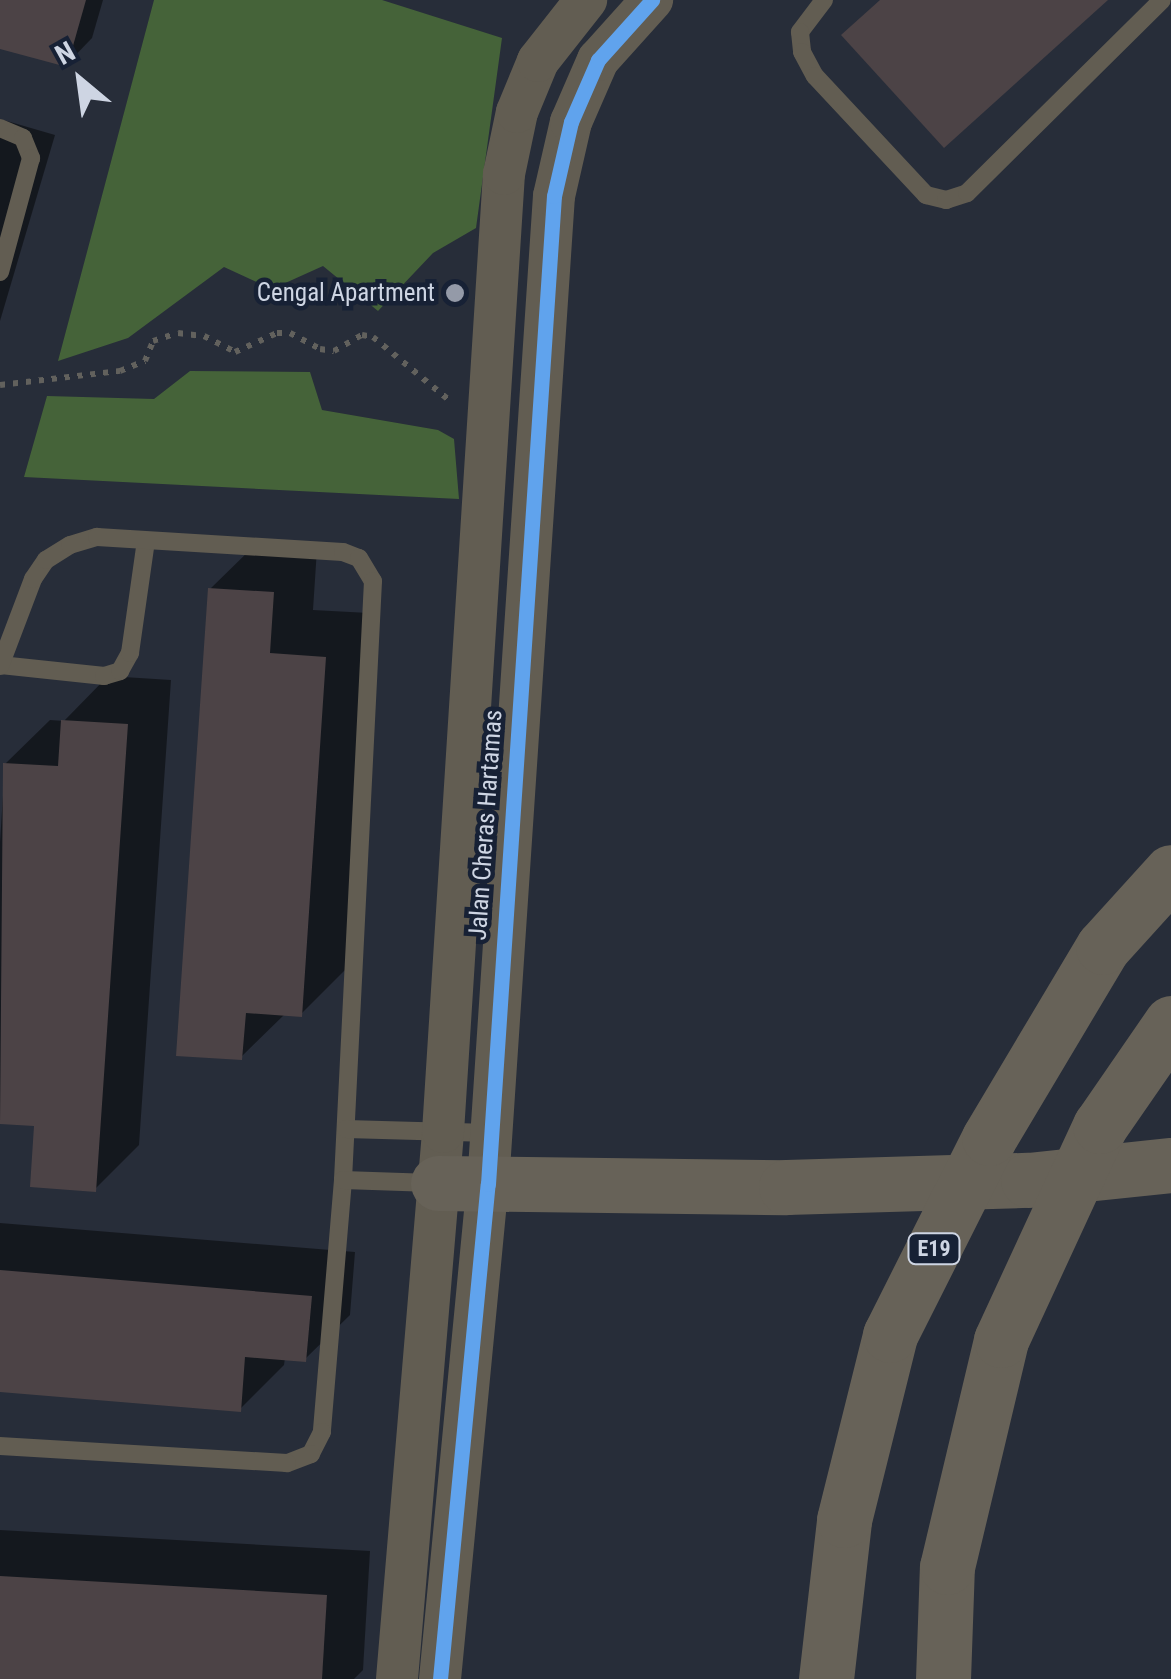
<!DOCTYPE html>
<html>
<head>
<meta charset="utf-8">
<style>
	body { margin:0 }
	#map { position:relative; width:1171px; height:1679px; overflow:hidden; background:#272d39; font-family:"Roboto Condensed",sans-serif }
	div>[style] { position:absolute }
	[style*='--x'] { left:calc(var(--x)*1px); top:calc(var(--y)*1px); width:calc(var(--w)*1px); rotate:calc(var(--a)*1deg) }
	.forest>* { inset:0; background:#456339 }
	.shadow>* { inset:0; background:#0007 }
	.building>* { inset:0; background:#4c4346 }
	.path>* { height:6px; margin-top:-3px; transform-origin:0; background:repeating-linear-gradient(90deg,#62615d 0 5px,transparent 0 13px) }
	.service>* { height:18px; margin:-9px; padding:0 9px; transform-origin:9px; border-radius:9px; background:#625d52 }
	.tertiary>* { height:42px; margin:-21px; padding:0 21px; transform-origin:21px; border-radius:21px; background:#625d52 }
	.motorway>* { height:55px; margin:-27.5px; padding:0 27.5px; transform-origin:27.5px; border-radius:27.5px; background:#676258 }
	.motorway-bridge>* { height:55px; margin:-27.5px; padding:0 27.5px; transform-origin:27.5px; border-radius:27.5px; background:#676258 }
	.cycleway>* { height:15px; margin:-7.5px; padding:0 7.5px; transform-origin:7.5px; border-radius:7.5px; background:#60a3ed }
	.dots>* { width:28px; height:28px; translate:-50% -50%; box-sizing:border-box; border:5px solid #172135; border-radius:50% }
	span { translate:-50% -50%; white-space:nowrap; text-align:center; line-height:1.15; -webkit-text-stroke:9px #172135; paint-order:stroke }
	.shield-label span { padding:2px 8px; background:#172135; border:2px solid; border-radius:8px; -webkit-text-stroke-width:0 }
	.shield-label { font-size:22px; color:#ced5e3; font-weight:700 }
	.poi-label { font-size:25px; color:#ced5e3 }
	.right { translate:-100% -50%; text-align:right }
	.street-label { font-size:25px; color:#ced5e3 }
	.north { position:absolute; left:30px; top:30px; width:100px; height:100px; -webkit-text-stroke:8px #172135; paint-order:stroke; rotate:331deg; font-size:28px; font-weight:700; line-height:40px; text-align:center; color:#ced5e3 }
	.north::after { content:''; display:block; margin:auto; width:35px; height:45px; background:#ced5e3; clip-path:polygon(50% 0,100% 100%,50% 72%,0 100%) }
</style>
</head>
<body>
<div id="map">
	<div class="forest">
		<div style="clip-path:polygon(154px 0,382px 0,502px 38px,476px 228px,433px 253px,378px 311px,323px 266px,272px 289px,224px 267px,128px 338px,58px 361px)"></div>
		<div style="clip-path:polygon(190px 371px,310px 372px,322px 410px,438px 430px,454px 439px,459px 499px,24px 477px,47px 396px,154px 399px)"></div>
	</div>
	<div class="shadow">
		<div style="clip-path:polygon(0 0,103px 0,92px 38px,66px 65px,0 46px)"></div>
		<div style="clip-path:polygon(0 119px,55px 135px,0 321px)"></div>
		<div style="clip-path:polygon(255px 545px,317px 549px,313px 610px,369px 613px,345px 970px,301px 1014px,286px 1013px,241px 1057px,210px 589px)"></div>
		<div style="clip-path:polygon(108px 676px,171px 680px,139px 1145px,95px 1189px,37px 1124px,0 1122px,0 842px,5px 764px,50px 720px,64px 721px)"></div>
		<div style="clip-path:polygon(0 1223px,355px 1252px,350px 1315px,305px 1359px,285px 1358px,284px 1365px,240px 1409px,0 1390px)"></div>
		<div style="clip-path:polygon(0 1530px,370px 1551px,363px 1670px,354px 1679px,0 1679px)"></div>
	</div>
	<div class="building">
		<div style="clip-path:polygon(0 0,86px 0,67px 67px,0 49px)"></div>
		<div style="clip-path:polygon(880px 0,1108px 0,944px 148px,841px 35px)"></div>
		<div style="clip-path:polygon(208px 588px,274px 592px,270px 653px,326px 657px,302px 1017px,246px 1013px,242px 1060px,176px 1056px)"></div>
		<div style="clip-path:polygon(61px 720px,128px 724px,96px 1192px,30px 1187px,34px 1126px,0 1124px,3px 763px,58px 766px)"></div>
		<div style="clip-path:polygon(0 1270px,312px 1296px,306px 1362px,245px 1357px,241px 1412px,0 1392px)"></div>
		<div style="clip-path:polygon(0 1576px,327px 1595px,322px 1679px,0 1679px)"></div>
	</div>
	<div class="path">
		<div style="--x:0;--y:385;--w:121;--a:-6.7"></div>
		<div style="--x:120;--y:371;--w:27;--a:-22"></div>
		<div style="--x:145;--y:361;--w:22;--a:-68"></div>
		<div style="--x:153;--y:341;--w:26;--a:-18"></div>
		<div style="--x:178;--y:333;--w:26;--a:7"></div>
		<div style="--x:204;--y:336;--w:35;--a:27"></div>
		<div style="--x:235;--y:352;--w:46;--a:-24.3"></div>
		<div style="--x:277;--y:333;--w:13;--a:0"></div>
		<div style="--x:290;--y:333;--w:34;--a:28"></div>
		<div style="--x:320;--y:349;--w:14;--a:8"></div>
		<div style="--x:334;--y:351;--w:32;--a:-30"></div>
		<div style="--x:362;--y:335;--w:11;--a:10"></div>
		<div style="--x:373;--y:337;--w:100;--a:39.7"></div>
	</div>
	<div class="service">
		<div style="--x:824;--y:0;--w:40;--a:127"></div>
		<div style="--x:800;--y:32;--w:20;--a:84"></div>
		<div style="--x:802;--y:52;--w:27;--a:62"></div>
		<div style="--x:815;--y:76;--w:163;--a:47"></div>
		<div style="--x:926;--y:195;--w:21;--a:14"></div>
		<div style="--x:946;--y:200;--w:22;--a:-18"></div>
		<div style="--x:967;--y:193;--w:274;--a:-44.7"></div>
		<div style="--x:0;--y:128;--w:25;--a:23"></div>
		<div style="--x:23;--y:138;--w:22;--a:68"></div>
		<div style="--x:31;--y:158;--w:118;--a:105.2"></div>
		<div style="--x:0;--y:665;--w:105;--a:6"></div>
		<div style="--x:104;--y:676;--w:17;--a:-17"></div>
		<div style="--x:120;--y:671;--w:21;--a:-61"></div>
		<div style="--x:130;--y:653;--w:113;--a:-81.9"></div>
		<div style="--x:0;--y:666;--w:93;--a:-69.2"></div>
		<div style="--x:33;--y:579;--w:23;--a:-56"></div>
		<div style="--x:46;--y:560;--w:28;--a:-32"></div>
		<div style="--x:70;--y:545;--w:28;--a:-17"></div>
		<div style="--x:97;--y:537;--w:246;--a:3.5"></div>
		<div style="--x:343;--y:552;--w:17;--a:21"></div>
		<div style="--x:359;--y:558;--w:27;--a:59"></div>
		<div style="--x:373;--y:581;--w:600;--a:92.87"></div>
		<div style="--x:343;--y:1180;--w:253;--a:94.8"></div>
		<div style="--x:322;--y:1432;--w:25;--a:117"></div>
		<div style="--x:311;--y:1454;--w:26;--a:159"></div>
		<div style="--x:287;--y:1463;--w:288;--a:-176.6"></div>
		<div style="--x:346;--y:1129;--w:144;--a:1.6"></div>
		<div style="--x:343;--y:1180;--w:89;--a:1.9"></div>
	</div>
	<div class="tertiary">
		<div style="--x:397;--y:1679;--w:549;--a:-85.19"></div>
		<div style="--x:443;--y:1132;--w:960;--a:-86.36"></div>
		<div style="--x:504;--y:174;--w:63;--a:-78.2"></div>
		<div style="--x:517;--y:112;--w:55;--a:-67.6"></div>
		<div style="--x:538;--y:61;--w:78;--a:-51.8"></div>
		<div style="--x:440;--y:1679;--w:497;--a:-84.5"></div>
		<div style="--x:488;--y:1184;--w:990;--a:-86.18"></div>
		<div style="--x:554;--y:196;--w:76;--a:-77.1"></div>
		<div style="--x:571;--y:122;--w:68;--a:-66.5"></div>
		<div style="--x:598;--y:60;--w:81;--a:-48"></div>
	</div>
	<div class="motorway">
		<div style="--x:438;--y:1183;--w:348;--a:0.7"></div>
		<div style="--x:786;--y:1187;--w:242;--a:-1.7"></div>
		<div style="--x:1028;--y:1180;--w:144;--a:-6"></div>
	</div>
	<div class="motorway-bridge">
		<div style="--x:826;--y:1679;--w:160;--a:-83.5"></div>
		<div style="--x:844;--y:1520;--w:191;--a:-76"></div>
		<div style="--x:890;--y:1335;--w:220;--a:-63.3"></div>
		<div style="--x:989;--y:1138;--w:222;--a:-59.2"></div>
		<div style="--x:1103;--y:947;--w:101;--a:-47.8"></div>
		<div style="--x:943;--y:1679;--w:112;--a:-88"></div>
		<div style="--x:947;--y:1567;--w:233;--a:-76.6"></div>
		<div style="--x:1001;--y:1340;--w:236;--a:-65.2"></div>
		<div style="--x:1100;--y:1126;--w:125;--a:-55.4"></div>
	</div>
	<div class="cycleway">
		<div style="--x:440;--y:1679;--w:497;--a:-84.5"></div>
		<div style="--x:488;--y:1184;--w:990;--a:-86.18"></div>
		<div style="--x:554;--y:196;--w:76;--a:-77.1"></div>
		<div style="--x:571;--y:122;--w:68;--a:-66.5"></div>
		<div style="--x:598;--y:60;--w:81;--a:-48"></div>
	</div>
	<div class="dots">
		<div style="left:455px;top:293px;background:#949aa8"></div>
	</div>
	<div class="shield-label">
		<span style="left:934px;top:1249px">E19</span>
	</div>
	<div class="poi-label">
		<span class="right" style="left:435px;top:293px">Cengal Apartment</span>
	</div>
	<div class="street-label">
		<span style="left:486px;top:825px;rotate:-86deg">Jalan Cheras Hartamas</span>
	</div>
	<div class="north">N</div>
</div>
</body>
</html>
